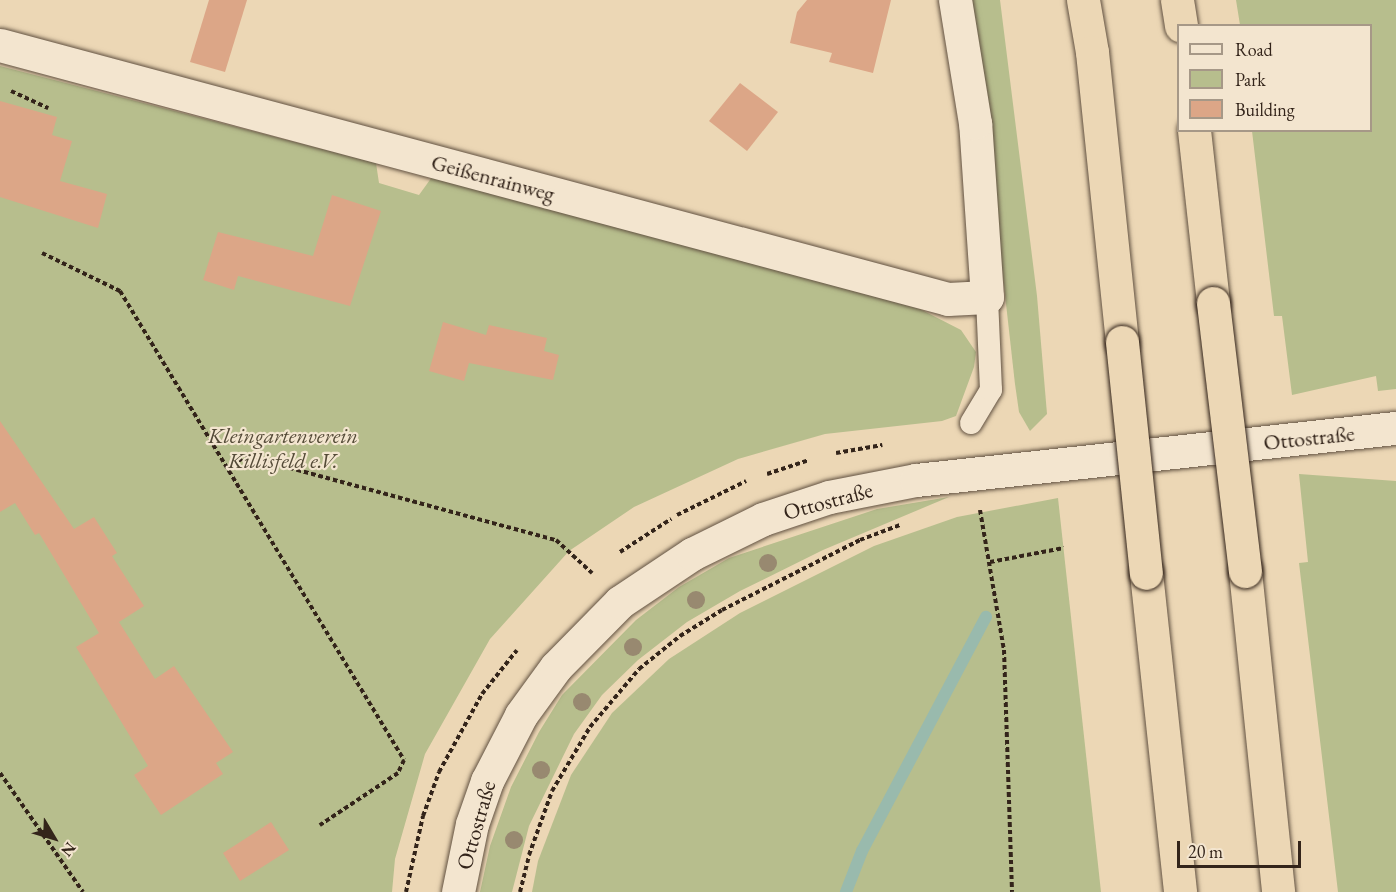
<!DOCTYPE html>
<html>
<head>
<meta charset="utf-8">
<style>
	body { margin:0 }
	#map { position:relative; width:1396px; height:892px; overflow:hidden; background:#ecd7b5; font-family:"EB Garamond",serif }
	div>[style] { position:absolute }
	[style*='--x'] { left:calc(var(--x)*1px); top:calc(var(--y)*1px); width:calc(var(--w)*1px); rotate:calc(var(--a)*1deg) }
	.green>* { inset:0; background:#b7be8d }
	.stream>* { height:12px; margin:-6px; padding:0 6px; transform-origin:6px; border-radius:6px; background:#99baad }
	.building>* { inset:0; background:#dca687 }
	.path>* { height:4px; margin-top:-2px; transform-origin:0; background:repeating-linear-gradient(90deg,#33241a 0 4.5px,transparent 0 7.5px) }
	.roads { filter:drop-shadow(0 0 2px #615141) drop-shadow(0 0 2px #615141) }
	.service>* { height:22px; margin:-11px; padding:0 11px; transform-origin:11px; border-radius:11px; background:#f3e5cf }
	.minor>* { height:33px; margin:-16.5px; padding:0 16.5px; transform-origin:16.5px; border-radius:16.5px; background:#f3e5cf }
	.secondary>* { height:33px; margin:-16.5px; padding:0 16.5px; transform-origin:16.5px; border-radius:16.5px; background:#f3e5cf }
	.motorway>* { height:33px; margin:-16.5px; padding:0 16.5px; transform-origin:16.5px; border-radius:16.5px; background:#ecd7b5 }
	.bridges { filter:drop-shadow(0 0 2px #33241a) drop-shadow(0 0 2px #33241a) }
	.motorway-bridge>* { height:33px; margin:-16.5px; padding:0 16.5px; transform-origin:16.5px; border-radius:16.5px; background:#ecd7b5 }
	.trees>* { width:18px; height:18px; margin:-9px; border-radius:50%; background:#988970 }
	span { translate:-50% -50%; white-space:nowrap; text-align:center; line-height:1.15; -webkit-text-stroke:4.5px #f3e5cf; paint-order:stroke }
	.street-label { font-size:22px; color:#33241a }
	.park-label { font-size:22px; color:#544a37; font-style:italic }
	.legend { position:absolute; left:1177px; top:24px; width:195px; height:108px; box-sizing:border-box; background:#f3e5cf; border:2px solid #a69887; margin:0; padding:8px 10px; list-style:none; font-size:18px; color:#33241a }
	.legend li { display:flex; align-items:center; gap:12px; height:30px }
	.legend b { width:30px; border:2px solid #a69887 }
	.north { position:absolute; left:24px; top:808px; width:60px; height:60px; -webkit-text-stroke:4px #f3e5cf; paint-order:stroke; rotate:128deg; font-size:16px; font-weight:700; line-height:24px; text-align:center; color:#33241a }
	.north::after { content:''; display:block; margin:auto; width:21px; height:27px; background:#33241a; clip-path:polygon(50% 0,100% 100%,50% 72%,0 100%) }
	.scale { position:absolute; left:1177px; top:841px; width:124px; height:27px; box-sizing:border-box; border:3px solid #33241a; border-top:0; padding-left:8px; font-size:18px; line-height:21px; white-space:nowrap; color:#33241a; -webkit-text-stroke:4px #f3e5cf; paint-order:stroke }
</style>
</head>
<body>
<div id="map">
	<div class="green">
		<div style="clip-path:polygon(972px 0,1000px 0,1037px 296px,1047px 414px,1030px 431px,1019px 412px,1015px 384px)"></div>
		<div style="clip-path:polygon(1236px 0,1396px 0,1396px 389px,1378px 391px,1376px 376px,1292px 395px,1282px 316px,1274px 316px,1252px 131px,1370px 130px,1370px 26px,1240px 25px)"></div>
		<div style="clip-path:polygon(0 66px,376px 163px,379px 183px,419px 195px,432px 177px,920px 309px,961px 330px,976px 352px,974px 367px,956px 416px,942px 421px,825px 434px,738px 459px,634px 507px,569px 551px,490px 639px,425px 754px,395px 859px,392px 892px,0 892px)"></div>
		<div style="clip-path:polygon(1299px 474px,1396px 481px,1396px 892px,1338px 892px,1299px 563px,1308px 562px)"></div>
		<div style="clip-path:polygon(949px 497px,823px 550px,740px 591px,687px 622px,638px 660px,602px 695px,574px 734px,529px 826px,512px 892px,480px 892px,490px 846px,511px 787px,539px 732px,562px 695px,636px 620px,679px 587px,729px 558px,877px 509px)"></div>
		<div style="clip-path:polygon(1058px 498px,1101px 892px,532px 892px,538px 861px,571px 775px,612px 713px,669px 659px,740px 613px,874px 546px,957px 517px)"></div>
	</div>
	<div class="stream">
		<div style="--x:846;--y:892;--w:44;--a:-68.7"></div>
		<div style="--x:862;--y:851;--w:265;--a:-62.1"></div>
	</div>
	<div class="building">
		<div style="clip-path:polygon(209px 0,247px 0,225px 72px,190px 62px)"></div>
		<div style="clip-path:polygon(807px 0,891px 0,873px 73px,829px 62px,832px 53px,790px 43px,797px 12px)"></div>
		<div style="clip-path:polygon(740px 83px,778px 112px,747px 151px,709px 121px)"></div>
		<div style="clip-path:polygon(0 101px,57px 117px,52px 135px,72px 141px,60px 181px,107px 194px,98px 228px,0 197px)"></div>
		<div style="clip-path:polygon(332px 195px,381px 211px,350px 306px,238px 276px,234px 290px,203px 280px,218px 232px,313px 256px)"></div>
		<div style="clip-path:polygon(443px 322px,486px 335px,489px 325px,547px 338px,544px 351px,559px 355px,553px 380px,469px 363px,464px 381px,429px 371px)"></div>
		<div style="clip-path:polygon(0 421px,74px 529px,94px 517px,117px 553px,112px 556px,144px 606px,119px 622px,155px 679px,174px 666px,233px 752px,216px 763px,223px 774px,161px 815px,134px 775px,148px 766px,76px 647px,99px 633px,39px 533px,35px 535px,15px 503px,0 512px)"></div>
		<div style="clip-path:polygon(271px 822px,289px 850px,240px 881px,223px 853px)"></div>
	</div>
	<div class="path">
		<div style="--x:11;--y:91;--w:41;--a:24.7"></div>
		<div style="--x:42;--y:253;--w:87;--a:26"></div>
		<div style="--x:120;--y:291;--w:548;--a:58.8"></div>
		<div style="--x:404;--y:760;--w:14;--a:115"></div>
		<div style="--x:398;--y:773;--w:94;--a:146.3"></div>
		<div style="--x:836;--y:453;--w:47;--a:-9.9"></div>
		<div style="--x:226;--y:469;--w:24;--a:-33"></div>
		<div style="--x:246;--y:456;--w:321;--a:15.2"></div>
		<div style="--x:556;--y:540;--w:49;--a:42.5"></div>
		<div style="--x:767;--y:474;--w:44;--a:-18.4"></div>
		<div style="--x:980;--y:510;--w:142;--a:80.3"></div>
		<div style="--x:1004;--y:650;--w:242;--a:88.1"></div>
		<div style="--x:677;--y:515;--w:77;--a:-26.2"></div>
		<div style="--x:620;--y:552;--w:61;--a:-32.9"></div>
		<div style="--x:990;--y:562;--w:75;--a:-10.7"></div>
		<div style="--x:0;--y:773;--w:145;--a:55.1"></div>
		<div style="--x:406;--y:892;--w:78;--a:-77.4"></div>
		<div style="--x:423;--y:816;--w:47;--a:-70"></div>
		<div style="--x:439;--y:772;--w:89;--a:-61.1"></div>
		<div style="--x:482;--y:694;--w:56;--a:-51.5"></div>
		<div style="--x:520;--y:892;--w:38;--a:-76"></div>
		<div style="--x:529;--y:855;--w:68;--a:-70.2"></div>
		<div style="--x:552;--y:791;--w:74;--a:-59.3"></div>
		<div style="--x:590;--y:727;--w:76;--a:-49.8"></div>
		<div style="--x:639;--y:669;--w:53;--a:-38.8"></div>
		<div style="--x:680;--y:636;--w:49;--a:-31.8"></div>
		<div style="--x:722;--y:610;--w:155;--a:-26.9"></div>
		<div style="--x:860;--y:540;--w:43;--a:-20.6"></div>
	</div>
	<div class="roads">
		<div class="service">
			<div style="--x:971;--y:423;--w:39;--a:-59"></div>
			<div style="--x:991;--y:390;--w:93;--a:-92.5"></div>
		</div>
		<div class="minor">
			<div style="--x:0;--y:45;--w:981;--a:15"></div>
			<div style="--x:948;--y:299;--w:39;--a:-3"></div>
			<div style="--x:987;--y:297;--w:174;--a:-93.9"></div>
			<div style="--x:975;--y:123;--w:125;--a:-99.2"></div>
		</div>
		<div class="secondary">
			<div style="--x:458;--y:892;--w:69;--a:-78.4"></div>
			<div style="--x:472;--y:824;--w:46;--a:-70.8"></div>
			<div style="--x:487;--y:781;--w:74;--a:-62.7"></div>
			<div style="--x:521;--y:715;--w:59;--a:-53.9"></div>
			<div style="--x:556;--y:667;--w:91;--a:-45.4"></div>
			<div style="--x:620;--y:602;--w:87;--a:-33.7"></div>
			<div style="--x:692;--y:554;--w:79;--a:-26.2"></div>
			<div style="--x:763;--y:519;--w:70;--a:-18.4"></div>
			<div style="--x:829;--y:497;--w:89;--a:-11.1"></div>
			<div style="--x:916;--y:480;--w:483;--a:-6.2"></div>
		</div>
		<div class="motorway">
			<div style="--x:1083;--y:0;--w:53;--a:80.2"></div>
			<div style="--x:1092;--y:52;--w:292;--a:84.1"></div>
			<div style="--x:1177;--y:0;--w:26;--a:81"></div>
			<div style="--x:1194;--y:130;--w:174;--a:83.7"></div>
			<div style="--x:1245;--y:571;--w:323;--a:84.1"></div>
			<div style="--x:1146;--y:573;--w:321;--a:83.9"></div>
		</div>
	</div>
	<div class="bridges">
		<div class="motorway-bridge">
			<div style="--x:1213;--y:303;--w:270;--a:83.2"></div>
			<div style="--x:1122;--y:342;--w:232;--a:84.1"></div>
		</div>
	</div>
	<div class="trees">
		<div style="left:768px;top:563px"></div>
		<div style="left:696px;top:600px"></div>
		<div style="left:633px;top:647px"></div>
		<div style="left:582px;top:702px"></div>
		<div style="left:541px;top:770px"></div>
		<div style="left:514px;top:840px"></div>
	</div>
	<div class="street-label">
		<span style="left:493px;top:178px;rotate:15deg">Geißenrainweg</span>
		<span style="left:1309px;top:438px;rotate:-6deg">Ottostraße</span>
		<span style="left:828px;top:501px;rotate:-15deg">Ottostraße</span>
		<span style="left:476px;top:825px;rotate:-74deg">Ottostraße</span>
	</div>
	<div class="park-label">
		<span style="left:283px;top:448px">Kleingartenverein<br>Killisfeld e.V.</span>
	</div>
	<ul class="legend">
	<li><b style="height:8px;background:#f3e5cf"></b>Road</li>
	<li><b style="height:16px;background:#b7be8d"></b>Park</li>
	<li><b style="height:16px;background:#dca687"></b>Building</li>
	</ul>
	<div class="north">N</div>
	<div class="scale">20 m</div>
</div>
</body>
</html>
